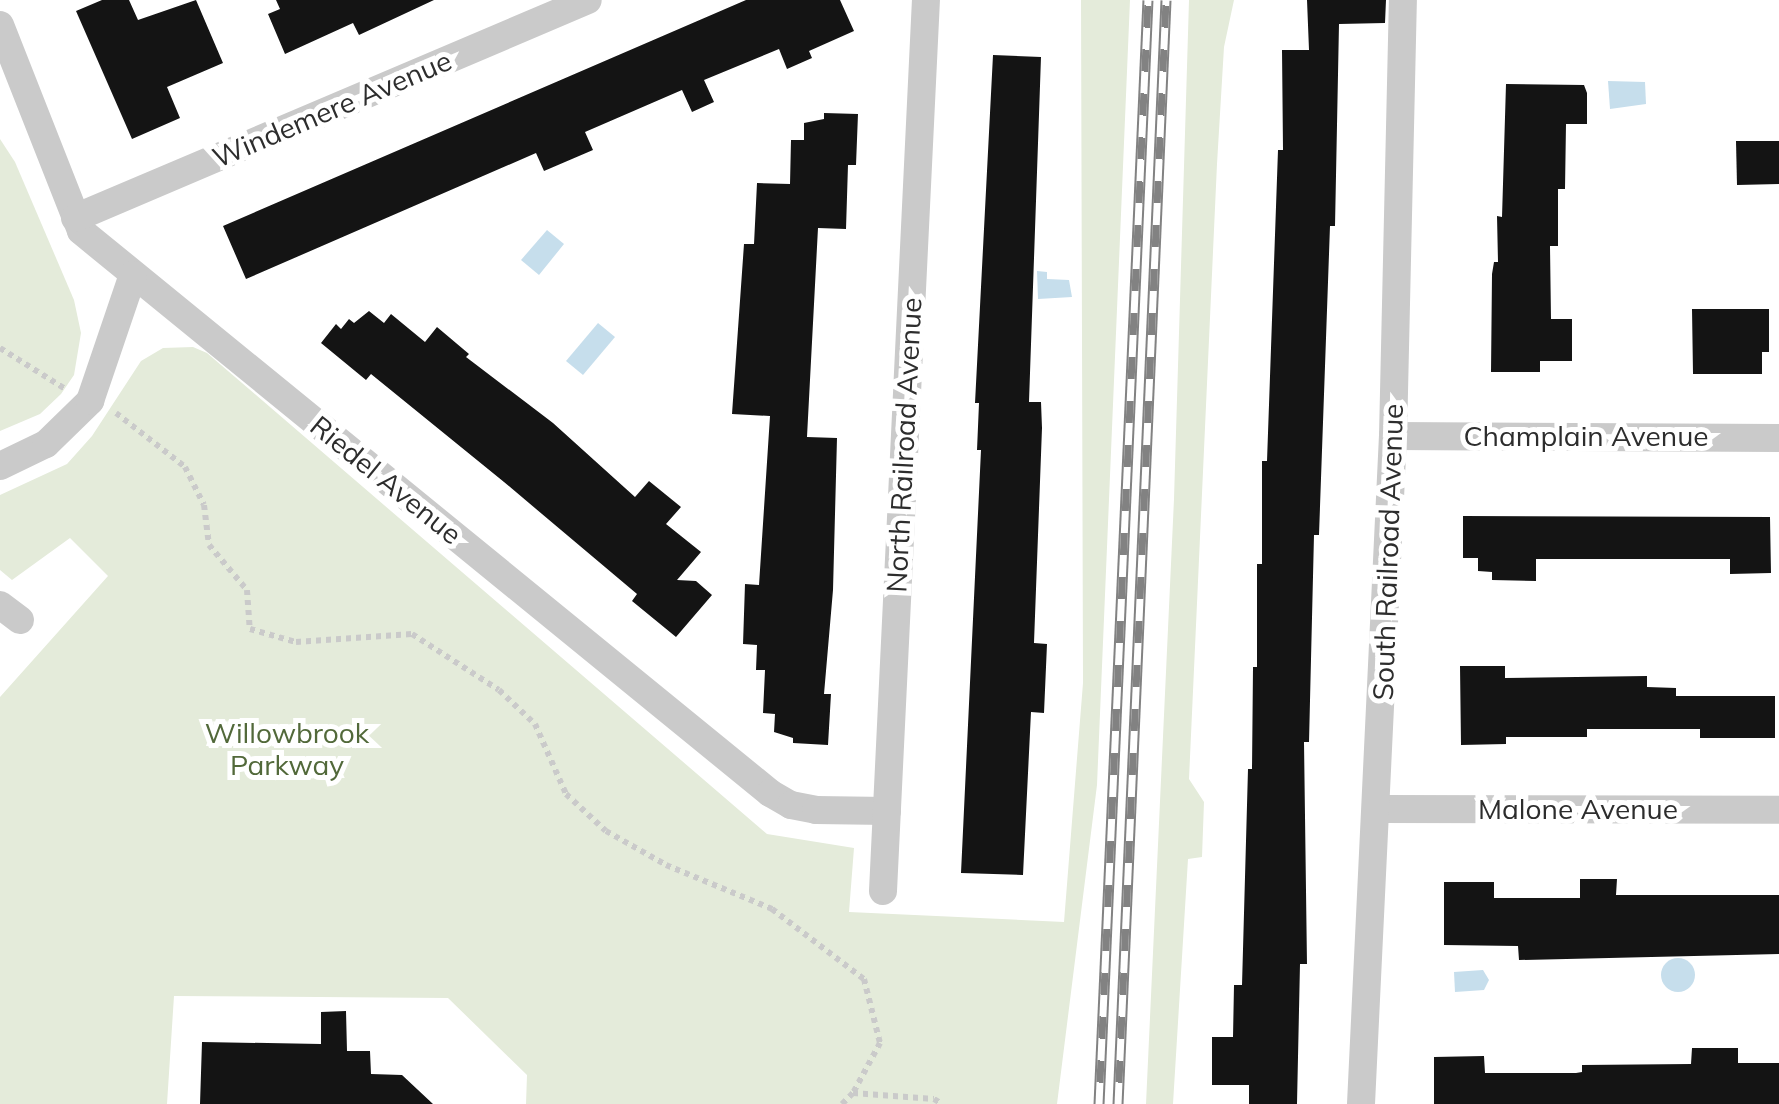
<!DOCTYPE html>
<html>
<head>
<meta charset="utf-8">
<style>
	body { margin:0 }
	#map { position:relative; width:1779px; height:1104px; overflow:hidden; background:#fff; font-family:Mulish,sans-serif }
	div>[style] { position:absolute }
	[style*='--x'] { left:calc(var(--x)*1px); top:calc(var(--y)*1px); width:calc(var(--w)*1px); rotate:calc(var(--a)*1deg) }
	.green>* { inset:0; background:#e4ebda }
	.water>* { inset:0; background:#c6deec }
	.round { border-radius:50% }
	.building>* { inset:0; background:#141414 }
	.path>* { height:6px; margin-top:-3px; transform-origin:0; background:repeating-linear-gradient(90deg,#cacaca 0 5px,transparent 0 10px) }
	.minor>* { height:28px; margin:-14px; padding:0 14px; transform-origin:14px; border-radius:14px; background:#cacaca }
	.rail>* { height:11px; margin-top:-5.5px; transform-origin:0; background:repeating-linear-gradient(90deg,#fff 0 22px,#828282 0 44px); box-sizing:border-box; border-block:2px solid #828282 }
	span { translate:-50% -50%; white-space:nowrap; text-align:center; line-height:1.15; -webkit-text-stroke:10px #fff; paint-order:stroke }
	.street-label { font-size:28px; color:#2d2d2d }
	.park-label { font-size:28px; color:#52693a }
</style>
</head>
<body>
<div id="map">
	<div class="green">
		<div style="clip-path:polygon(1081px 0,1130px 0,1097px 785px,1057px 1104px,526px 1104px,527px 1075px,448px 998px,174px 996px,167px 1104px,0 1104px,0 697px,108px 576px,70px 538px,12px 580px,0 570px,0 495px,67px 464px,92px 436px,141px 361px,163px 348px,193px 347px,207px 353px,767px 834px,854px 848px,849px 912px,1064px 922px,1083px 683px)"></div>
		<div style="clip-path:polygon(1189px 0,1234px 0,1224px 47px,1217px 164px,1189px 779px,1204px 802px,1202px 857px,1188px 859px,1173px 1104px,1146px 1104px,1174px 499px)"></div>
		<div style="clip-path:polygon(0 139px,15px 162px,74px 300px,81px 333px,74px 375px,61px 394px,40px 414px,0 431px)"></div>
	</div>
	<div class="water">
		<div style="clip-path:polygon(1608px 81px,1645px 82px,1646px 104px,1610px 109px)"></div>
		<div style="clip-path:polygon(547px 230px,564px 244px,539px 275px,521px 260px)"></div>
		<div style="clip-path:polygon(1037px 271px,1047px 272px,1047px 279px,1069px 280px,1072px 297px,1038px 299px)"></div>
		<div style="clip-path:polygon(598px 323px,615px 337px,583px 375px,566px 361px)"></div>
		<div class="round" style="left:1661px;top:958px;width:34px;height:34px"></div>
		<div style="clip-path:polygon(1483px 970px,1489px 980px,1484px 990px,1455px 992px,1454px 972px)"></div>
	</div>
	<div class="building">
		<div style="clip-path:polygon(102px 0,129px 0,138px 20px,196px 0,223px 63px,167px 87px,180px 118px,132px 139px,76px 11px)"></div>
		<div style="clip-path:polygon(276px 0,434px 0,359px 35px,353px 23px,285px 54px,268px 14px,280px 9px)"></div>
		<div style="clip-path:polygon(746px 0,840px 0,854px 31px,809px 51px,812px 58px,787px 69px,779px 49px,704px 80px,714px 102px,692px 112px,682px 90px,585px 132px,593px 150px,544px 171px,536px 153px,246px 279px,223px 226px)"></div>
		<div style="clip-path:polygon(1307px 0,1386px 0,1385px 23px,1339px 24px,1335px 226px,1330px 226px,1319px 535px,1314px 535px,1309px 742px,1304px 742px,1307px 964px,1300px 964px,1297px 1104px,1249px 1104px,1249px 1085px,1212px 1085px,1212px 1037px,1233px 1037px,1234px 985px,1242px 985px,1248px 769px,1252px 769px,1253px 667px,1257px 667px,1257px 564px,1262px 564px,1262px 461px,1267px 461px,1278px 150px,1283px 150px,1282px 50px,1309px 50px)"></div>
		<div style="clip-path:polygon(993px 55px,1041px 57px,1029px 402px,1041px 402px,1042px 428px,1034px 643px,1047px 644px,1044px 713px,1031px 712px,1023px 875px,961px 873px,981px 450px,977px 450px,979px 403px,975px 403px)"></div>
		<div style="clip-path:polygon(1506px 84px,1584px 85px,1587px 93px,1587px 124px,1566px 124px,1565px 189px,1558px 189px,1558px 246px,1550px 246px,1551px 319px,1572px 319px,1572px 361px,1540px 361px,1540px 372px,1491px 372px,1492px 274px,1494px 262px,1498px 262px,1497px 216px,1502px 217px)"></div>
		<div style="clip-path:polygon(824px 113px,858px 114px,856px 165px,848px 165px,846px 229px,818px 228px,807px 437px,837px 438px,833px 590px,824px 694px,831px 694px,828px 745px,793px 743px,793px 738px,774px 732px,775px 714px,763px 713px,765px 670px,756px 670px,757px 645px,743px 644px,745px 584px,759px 585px,770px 416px,732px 414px,744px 244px,754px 244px,757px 183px,790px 184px,791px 140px,804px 140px,804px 123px,824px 119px)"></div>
		<div style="clip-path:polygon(1736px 141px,1779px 141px,1779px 184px,1737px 185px)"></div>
		<div style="clip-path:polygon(1692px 309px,1769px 309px,1769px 352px,1762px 352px,1762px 374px,1693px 374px)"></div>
		<div style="clip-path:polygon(369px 311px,384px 323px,391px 314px,425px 342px,437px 327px,469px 354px,466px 357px,553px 423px,635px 497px,649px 481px,681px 507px,666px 524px,701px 552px,677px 580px,696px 581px,712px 595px,676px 637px,632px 601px,637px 594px,504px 482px,371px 374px,366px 380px,321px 343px,336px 324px,341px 329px,349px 319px,354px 323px)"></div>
		<div style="clip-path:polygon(1463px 516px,1770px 517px,1771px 573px,1730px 574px,1730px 559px,1536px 559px,1536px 581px,1492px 580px,1492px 572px,1478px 571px,1478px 558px,1463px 558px)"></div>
		<div style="clip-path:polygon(1460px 666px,1505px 666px,1505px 678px,1647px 676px,1647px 687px,1676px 688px,1676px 696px,1775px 696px,1775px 738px,1700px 738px,1700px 729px,1587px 729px,1587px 737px,1506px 737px,1506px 744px,1461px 745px)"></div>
		<div style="clip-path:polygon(1580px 879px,1617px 879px,1616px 895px,1779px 895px,1779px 954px,1519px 960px,1518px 946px,1444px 945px,1444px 882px,1494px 882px,1494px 898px,1580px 898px)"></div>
		<div style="clip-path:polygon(346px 1011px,347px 1051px,370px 1051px,371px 1074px,402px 1075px,433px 1104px,200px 1104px,202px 1042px,321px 1044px,321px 1012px)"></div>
		<div style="clip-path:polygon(1692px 1048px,1738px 1048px,1738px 1063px,1779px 1063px,1779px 1104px,1434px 1104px,1434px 1057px,1484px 1056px,1485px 1073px,1576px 1073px,1582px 1072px,1582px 1065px,1691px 1064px)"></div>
	</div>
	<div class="path">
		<div style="--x:0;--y:348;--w:79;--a:32.1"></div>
		<div style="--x:116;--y:413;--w:88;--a:38"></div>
		<div style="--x:185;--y:467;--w:42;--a:63.4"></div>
		<div style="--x:204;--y:505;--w:40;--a:82.9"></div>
		<div style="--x:209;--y:545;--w:59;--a:49.8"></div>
		<div style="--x:247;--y:590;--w:39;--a:86"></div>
		<div style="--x:250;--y:629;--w:48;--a:15.8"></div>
		<div style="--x:296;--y:642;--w:116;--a:-3.9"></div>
		<div style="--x:412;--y:634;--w:103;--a:32.8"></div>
		<div style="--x:499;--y:690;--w:50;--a:43.4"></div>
		<div style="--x:535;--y:724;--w:77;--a:66.1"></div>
		<div style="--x:566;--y:794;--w:54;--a:42.8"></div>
		<div style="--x:606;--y:831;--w:69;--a:29.5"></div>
		<div style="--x:666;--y:865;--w:115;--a:22.5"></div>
		<div style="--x:772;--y:909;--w:116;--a:37.3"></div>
		<div style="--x:864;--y:979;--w:66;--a:76"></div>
		<div style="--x:880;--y:1043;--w:57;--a:118.4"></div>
		<div style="--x:853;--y:1093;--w:81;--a:4.2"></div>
		<div style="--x:934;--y:1099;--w:9;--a:32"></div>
		<div style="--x:842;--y:1104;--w:16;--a:-45"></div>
	</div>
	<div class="minor">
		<div style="--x:0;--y:25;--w:221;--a:68.5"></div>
		<div style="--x:81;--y:231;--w:889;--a:39.2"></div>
		<div style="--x:770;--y:793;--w:24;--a:30"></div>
		<div style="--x:791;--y:805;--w:25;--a:11"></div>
		<div style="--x:816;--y:810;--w:71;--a:0.8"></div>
		<div style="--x:75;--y:218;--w:557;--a:-23.02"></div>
		<div style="--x:1393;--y:436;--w:386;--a:0.3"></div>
		<div style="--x:0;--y:466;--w:51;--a:-25.6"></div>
		<div style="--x:46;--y:444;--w:62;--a:-44.3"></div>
		<div style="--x:90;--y:401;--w:133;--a:-71.2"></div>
		<div style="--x:0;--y:605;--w:25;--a:37"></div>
		<div style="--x:1377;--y:809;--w:402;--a:0.1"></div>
		<div style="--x:883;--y:891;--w:892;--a:-87.24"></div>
		<div style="--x:1361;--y:1104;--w:669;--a:-87.26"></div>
		<div style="--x:1393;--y:436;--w:436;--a:-88.7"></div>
	</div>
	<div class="rail">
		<div style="--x:1099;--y:1104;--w:1105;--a:-87.46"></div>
		<div style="--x:1118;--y:1104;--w:1105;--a:-87.51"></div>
	</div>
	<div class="street-label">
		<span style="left:332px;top:109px;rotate:-23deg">Windemere Avenue</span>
		<span style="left:1586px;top:436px">Champlain Avenue</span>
		<span style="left:904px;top:445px;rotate:-87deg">North Railroad Avenue</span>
		<span style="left:386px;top:480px;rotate:39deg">Riedel Avenue</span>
		<span style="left:1388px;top:552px;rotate:-88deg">South Railroad Avenue</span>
		<span style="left:1578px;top:809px">Malone Avenue</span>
	</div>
	<div class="park-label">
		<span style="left:287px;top:749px">Willowbrook<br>Parkway</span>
	</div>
</div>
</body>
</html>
